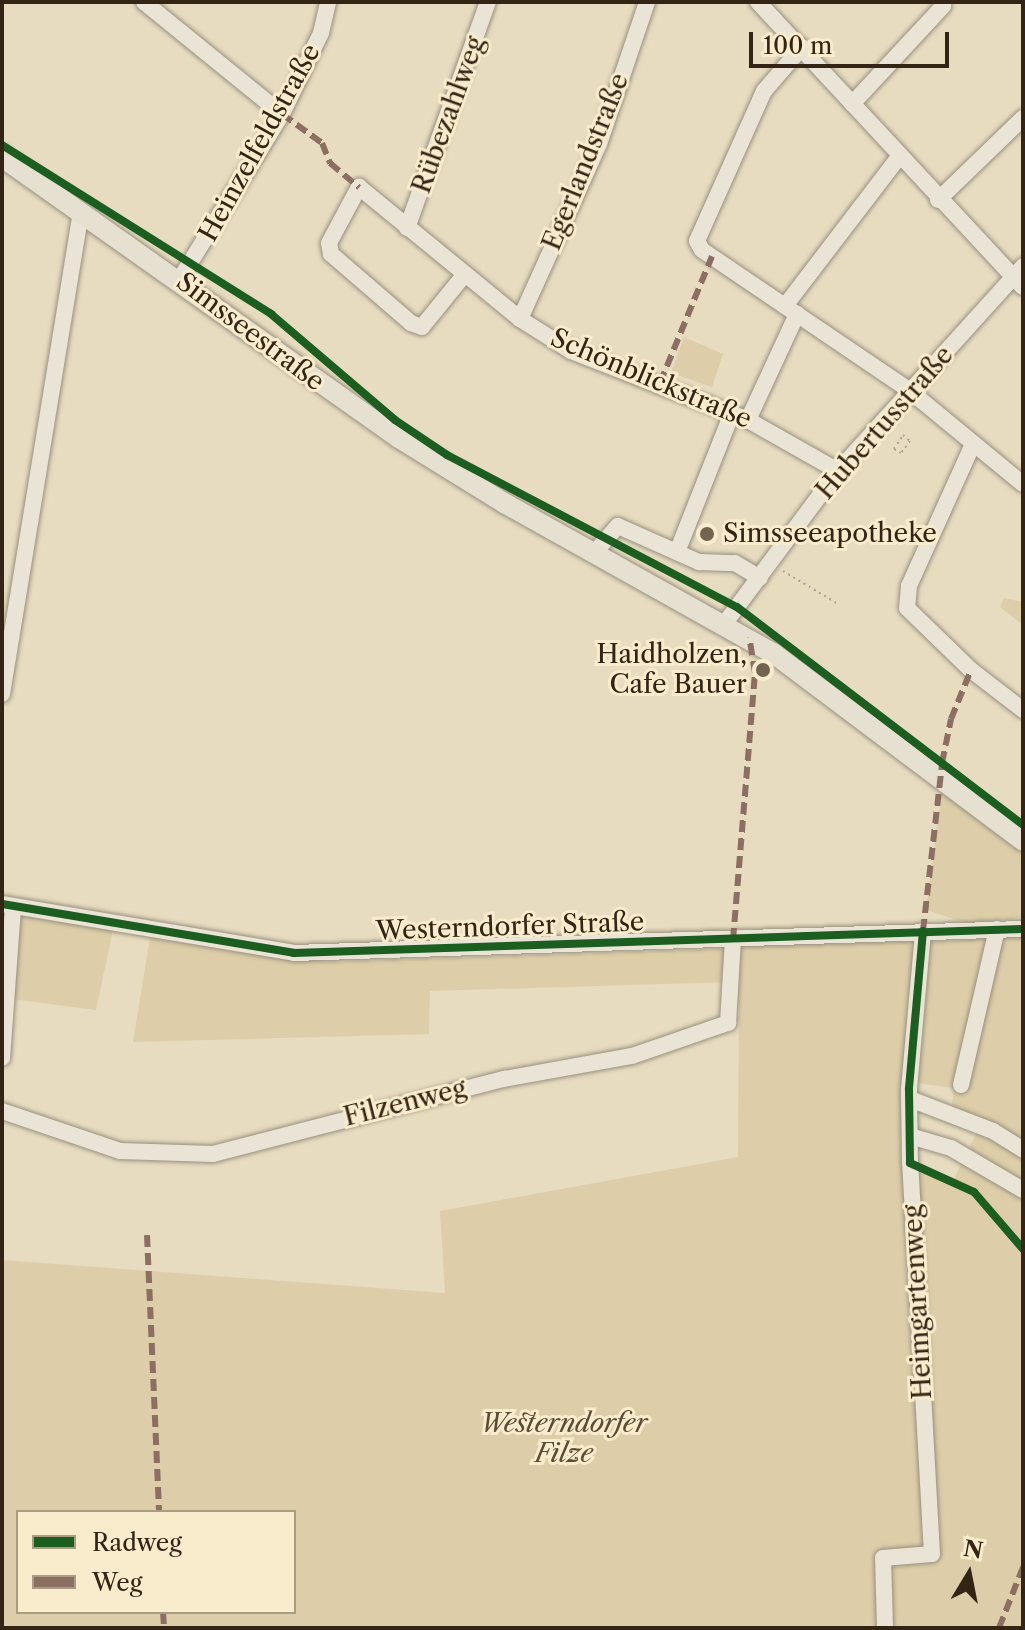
<!DOCTYPE html>
<html>
<head>
<meta charset="utf-8">
<style>
	body { margin:0 }
	#map { position:relative; width:1025px; height:1630px; overflow:hidden; background:#e7dcc0; font-family:"Libre Caslon Text",serif }
	div>[style] { position:absolute }
	[style*='--x'] { left:calc(var(--x)*1px); top:calc(var(--y)*1px); width:calc(var(--w)*1px); rotate:calc(var(--a)*1deg) }
	.green>* { inset:0; background:#ddcea9 }
	.path>* { height:2px; margin-top:-1px; transform-origin:0; background:repeating-linear-gradient(90deg,#a8a297 0 2px,transparent 0 6px) }
	.roads { filter:drop-shadow(0 0 2px #98907f) drop-shadow(0 0 2px #98907f) }
	.minor>* { height:16px; margin:-8px; padding:0 8px; transform-origin:8px; border-radius:8px; background:#eae4d7 }
	.major>* { height:20px; margin:-10px; padding:0 10px; transform-origin:10px; border-radius:10px; background:#e6e0d0 }
	.quiet>* { height:6px; margin-top:-3px; transform-origin:0; background:repeating-linear-gradient(90deg,#8d6e63 0 12px,transparent 0 18px) }
	.cycleway>* { height:8px; margin:-4px; padding:0 4px; transform-origin:4px; border-radius:4px; background:#1b5e20 }
	.dots>* { width:22px; height:22px; translate:-50% -50%; box-sizing:border-box; border:4px solid #f9eccc; border-radius:50% }
	span { translate:-50% -50%; white-space:nowrap; text-align:center; line-height:1.15; -webkit-text-stroke:6px #f9eccc; paint-order:stroke }
	.street-label { font-size:26px; color:#342416 }
	.poi-label { font-size:26px; color:#342416 }
	.left { translate:0 -50%; text-align:left }
	.right { translate:-100% -50%; text-align:right }
	.park-label { font-size:26px; color:#5c4c36; font-style:italic }
	.frame { position:absolute; inset:0; border:4px solid #342416; pointer-events:none }
	.legend { position:absolute; left:16px; top:1510px; width:280px; height:104px; box-sizing:border-box; background:#f9eccc; border:2px solid #aa9c83; margin:0; padding:10px 14px; list-style:none; font-size:24px; color:#342416 }
	.legend li { display:flex; align-items:center; gap:16px; height:40px }
	.legend b { width:40px; border:2px solid #aa9c83 }
	.north { position:absolute; left:929px; top:1534px; width:80px; height:80px; -webkit-text-stroke:6px #f9eccc; paint-order:stroke; rotate:10deg; font-size:22px; font-weight:700; line-height:32px; text-align:center; color:#342416 }
	.north::after { content:''; display:block; margin:auto; width:28px; height:36px; background:#342416; clip-path:polygon(50% 0,100% 100%,50% 72%,0 100%) }
	.scale { position:absolute; left:749px; top:32px; width:200px; height:36px; box-sizing:border-box; border:4px solid #342416; border-top:0; padding-left:10px; font-size:24px; line-height:28px; white-space:nowrap; color:#342416; -webkit-text-stroke:6px #f9eccc; paint-order:stroke }
</style>
</head>
<body>
<div id="map">
	<div class="green">
		<div style="clip-path:polygon(684px 337px,723px 354px,712px 387px,671px 373px)"></div>
		<div style="clip-path:polygon(1004px 598px,1023px 602px,1023px 625px,1000px 607px)"></div>
		<div style="clip-path:polygon(942px 788px,1023px 852px,1023px 917px,973px 925px,926px 910px)"></div>
		<div style="clip-path:polygon(21px 916px,113px 930px,96px 1010px,12px 999px)"></div>
		<div style="clip-path:polygon(evenodd,1023px 936px,1023px 1628px,2px 1628px,2px 1260px,445px 1293px,440px 1211px,738px 1157px,739px 946px,909px 937px,917px 945px,904px 1069px,906px 1273px,922px 1274px,917px 1168px,952px 1183px,981px 1124px,951px 1110px,954px 1088px,916px 1083px,931px 942px,1023px 936px,18px 1512px,294px 1512px,294px 1612px,18px 1612px,18px 1512px)"></div>
		<div style="clip-path:polygon(150px 937px,328px 962px,722px 949px,728px 954px,730px 982px,430px 991px,429px 1034px,133px 1042px)"></div>
	</div>
	<div class="path">
		<div style="--x:903;--y:435;--w:9;--a:41"></div>
		<div style="--x:910;--y:441;--w:15;--a:127"></div>
		<div style="--x:901;--y:453;--w:8;--a:-150"></div>
		<div style="--x:894;--y:449;--w:17;--a:-57"></div>
		<div style="--x:783;--y:571;--w:64;--a:31"></div>
	</div>
	<div class="roads">
		<div class="minor">
			<div style="--x:144;--y:2;--w:178;--a:39.1"></div>
			<div style="--x:758;--y:2;--w:389;--a:47.1"></div>
			<div style="--x:802;--y:47;--w:58;--a:130.8"></div>
			<div style="--x:764;--y:91;--w:164;--a:114.1"></div>
			<div style="--x:697;--y:241;--w:10;--a:61"></div>
			<div style="--x:702;--y:250;--w:251;--a:34.1"></div>
			<div style="--x:910;--y:391;--w:146;--a:39.5"></div>
			<div style="--x:852;--y:104;--w:134;--a:-47.1"></div>
			<div style="--x:938;--y:200;--w:118;--a:-44"></div>
			<div style="--x:407;--y:228;--w:240;--a:-70.3"></div>
			<div style="--x:465;--y:274;--w:68;--a:129.1"></div>
			<div style="--x:422;--y:327;--w:12;--a:-160"></div>
			<div style="--x:411;--y:323;--w:106;--a:-139.2"></div>
			<div style="--x:331;--y:254;--w:11;--a:-100"></div>
			<div style="--x:329;--y:243;--w:64;--a:-61.8"></div>
			<div style="--x:359;--y:187;--w:208;--a:39.3"></div>
			<div style="--x:520;--y:319;--w:60;--a:32.1"></div>
			<div style="--x:571;--y:351;--w:190;--a:21.3"></div>
			<div style="--x:748;--y:420;--w:103;--a:29.5"></div>
			<div style="--x:180;--y:279;--w:194;--a:-58.3"></div>
			<div style="--x:282;--y:114;--w:90;--a:-64.3"></div>
			<div style="--x:321;--y:33;--w:32;--a:-77"></div>
			<div style="--x:785;--y:306;--w:188;--a:-52.6"></div>
			<div style="--x:520;--y:319;--w:192;--a:-65.7"></div>
			<div style="--x:599;--y:144;--w:150;--a:-71.3"></div>
			<div style="--x:748;--y:420;--w:117;--a:-65.2"></div>
			<div style="--x:973;--y:444;--w:156;--a:114.3"></div>
			<div style="--x:909;--y:586;--w:22;--a:95"></div>
			<div style="--x:907;--y:608;--w:89;--a:44.1"></div>
			<div style="--x:971;--y:670;--w:66;--a:37.6"></div>
			<div style="--x:596;--y:551;--w:33;--a:-49"></div>
			<div style="--x:618;--y:526;--w:89;--a:24"></div>
			<div style="--x:699;--y:562;--w:36;--a:2"></div>
			<div style="--x:735;--y:563;--w:29;--a:31"></div>
			<div style="--x:677;--y:552;--w:149;--a:-68.4"></div>
			<div style="--x:725;--y:623;--w:189;--a:-53.4"></div>
			<div style="--x:838;--y:471;--w:276;--a:-47.9"></div>
			<div style="--x:2;--y:694;--w:489;--a:-80.7"></div>
			<div style="--x:2;--y:904;--w:296;--a:9.5"></div>
			<div style="--x:294;--y:953;--w:729;--a:-1.89"></div>
			<div style="--x:2;--y:1058;--w:151;--a:-85.8"></div>
			<div style="--x:961;--y:1085;--w:160;--a:-77"></div>
			<div style="--x:910;--y:1099;--w:89;--a:21.1"></div>
			<div style="--x:993;--y:1131;--w:36;--a:32"></div>
			<div style="--x:2;--y:1111;--w:125;--a:18.7"></div>
			<div style="--x:120;--y:1151;--w:93;--a:1.8"></div>
			<div style="--x:213;--y:1154;--w:301;--a:-14.5"></div>
			<div style="--x:504;--y:1079;--w:130;--a:-10.2"></div>
			<div style="--x:632;--y:1056;--w:102;--a:-19"></div>
			<div style="--x:728;--y:1023;--w:83;--a:-86.6"></div>
			<div style="--x:910;--y:1136;--w:43;--a:16.3"></div>
			<div style="--x:951;--y:1148;--w:83;--a:30.3"></div>
			<div style="--x:885;--y:1628;--w:70;--a:-91.6"></div>
			<div style="--x:883;--y:1558;--w:49;--a:-4.7"></div>
			<div style="--x:932;--y:1554;--w:392;--a:-93.2"></div>
			<div style="--x:910;--y:1163;--w:74;--a:-90.8"></div>
			<div style="--x:909;--y:1089;--w:159;--a:-84.9"></div>
		</div>
		<div class="major">
			<div style="--x:2;--y:157;--w:486;--a:35.3"></div>
			<div style="--x:399;--y:438;--w:126;--a:31.7"></div>
			<div style="--x:506;--y:504;--w:306;--a:29.2"></div>
			<div style="--x:773;--y:653;--w:313;--a:36.9"></div>
		</div>
	</div>
	<div class="quiet">
		<div style="--x:282;--y:114;--w:49;--a:35.9"></div>
		<div style="--x:322;--y:143;--w:22;--a:68"></div>
		<div style="--x:330;--y:163;--w:38;--a:40"></div>
		<div style="--x:660;--y:383;--w:137;--a:-67.7"></div>
		<div style="--x:923;--y:931;--w:169;--a:-83.5"></div>
		<div style="--x:942;--y:763;--w:45;--a:-78.4"></div>
		<div style="--x:951;--y:719;--w:53;--a:-67.8"></div>
		<div style="--x:733;--y:940;--w:268;--a:-85.3"></div>
		<div style="--x:755;--y:673;--w:36;--a:-99"></div>
		<div style="--x:147;--y:1235;--w:277;--a:87.5"></div>
		<div style="--x:163;--y:1612;--w:16;--a:86"></div>
		<div style="--x:999;--y:1628;--w:66;--a:-68.5"></div>
	</div>
	<div class="cycleway">
		<div style="--x:2;--y:145;--w:318;--a:32.1"></div>
		<div style="--x:271;--y:314;--w:163;--a:40.5"></div>
		<div style="--x:395;--y:420;--w:63;--a:33.9"></div>
		<div style="--x:447;--y:455;--w:327;--a:27.7"></div>
		<div style="--x:737;--y:607;--w:360;--a:37.3"></div>
		<div style="--x:2;--y:904;--w:296;--a:9.5"></div>
		<div style="--x:294;--y:953;--w:729;--a:-1.89"></div>
		<div style="--x:923;--y:931;--w:159;--a:95.1"></div>
		<div style="--x:909;--y:1089;--w:74;--a:89.2"></div>
		<div style="--x:910;--y:1163;--w:70;--a:24.4"></div>
		<div style="--x:974;--y:1192;--w:75;--a:49.3"></div>
	</div>
	<div class="dots">
		<div style="left:707px;top:534px;background:#736452"></div>
		<div style="left:763px;top:670px;background:#736452"></div>
	</div>
	<div class="street-label">
		<span style="left:449px;top:115px;rotate:-70deg">Rübezahlweg</span>
		<span style="left:260px;top:143px;rotate:-61deg">Heinzelfeldstraße</span>
		<span style="left:586px;top:162px;rotate:-68deg">Egerlandstraße</span>
		<span style="left:250px;top:332px;rotate:37deg">Simsseestraße</span>
		<span style="left:651px;top:379px;rotate:23deg">Schönblickstraße</span>
		<span style="left:885px;top:423px;rotate:-49deg">Hubertusstraße</span>
		<span style="left:510px;top:927px;rotate:-2deg">Westerndorfer Straße</span>
		<span style="left:405px;top:1103px;rotate:-14deg">Filzenweg</span>
		<span style="left:918px;top:1302px;rotate:-93deg">Heimgartenweg</span>
	</div>
	<div class="poi-label">
		<span class="left" style="left:723px;top:534px">Simsseeapotheke</span>
		<span class="right" style="left:747px;top:670px">Haidholzen,<br>Cafe Bauer</span>
	</div>
	<div class="park-label">
		<span style="left:564px;top:1439px">Westerndorfer<br>Filze</span>
	</div>
	<div class="frame"></div>
	<ul class="legend">
	<li><b style="height:10px;background:#1b5e20"></b>Radweg</li>
	<li><b style="height:10px;background:#8d6e63"></b>Weg</li>
	</ul>
	<div class="north">N</div>
	<div class="scale">100 m</div>
</div>
</body>
</html>
